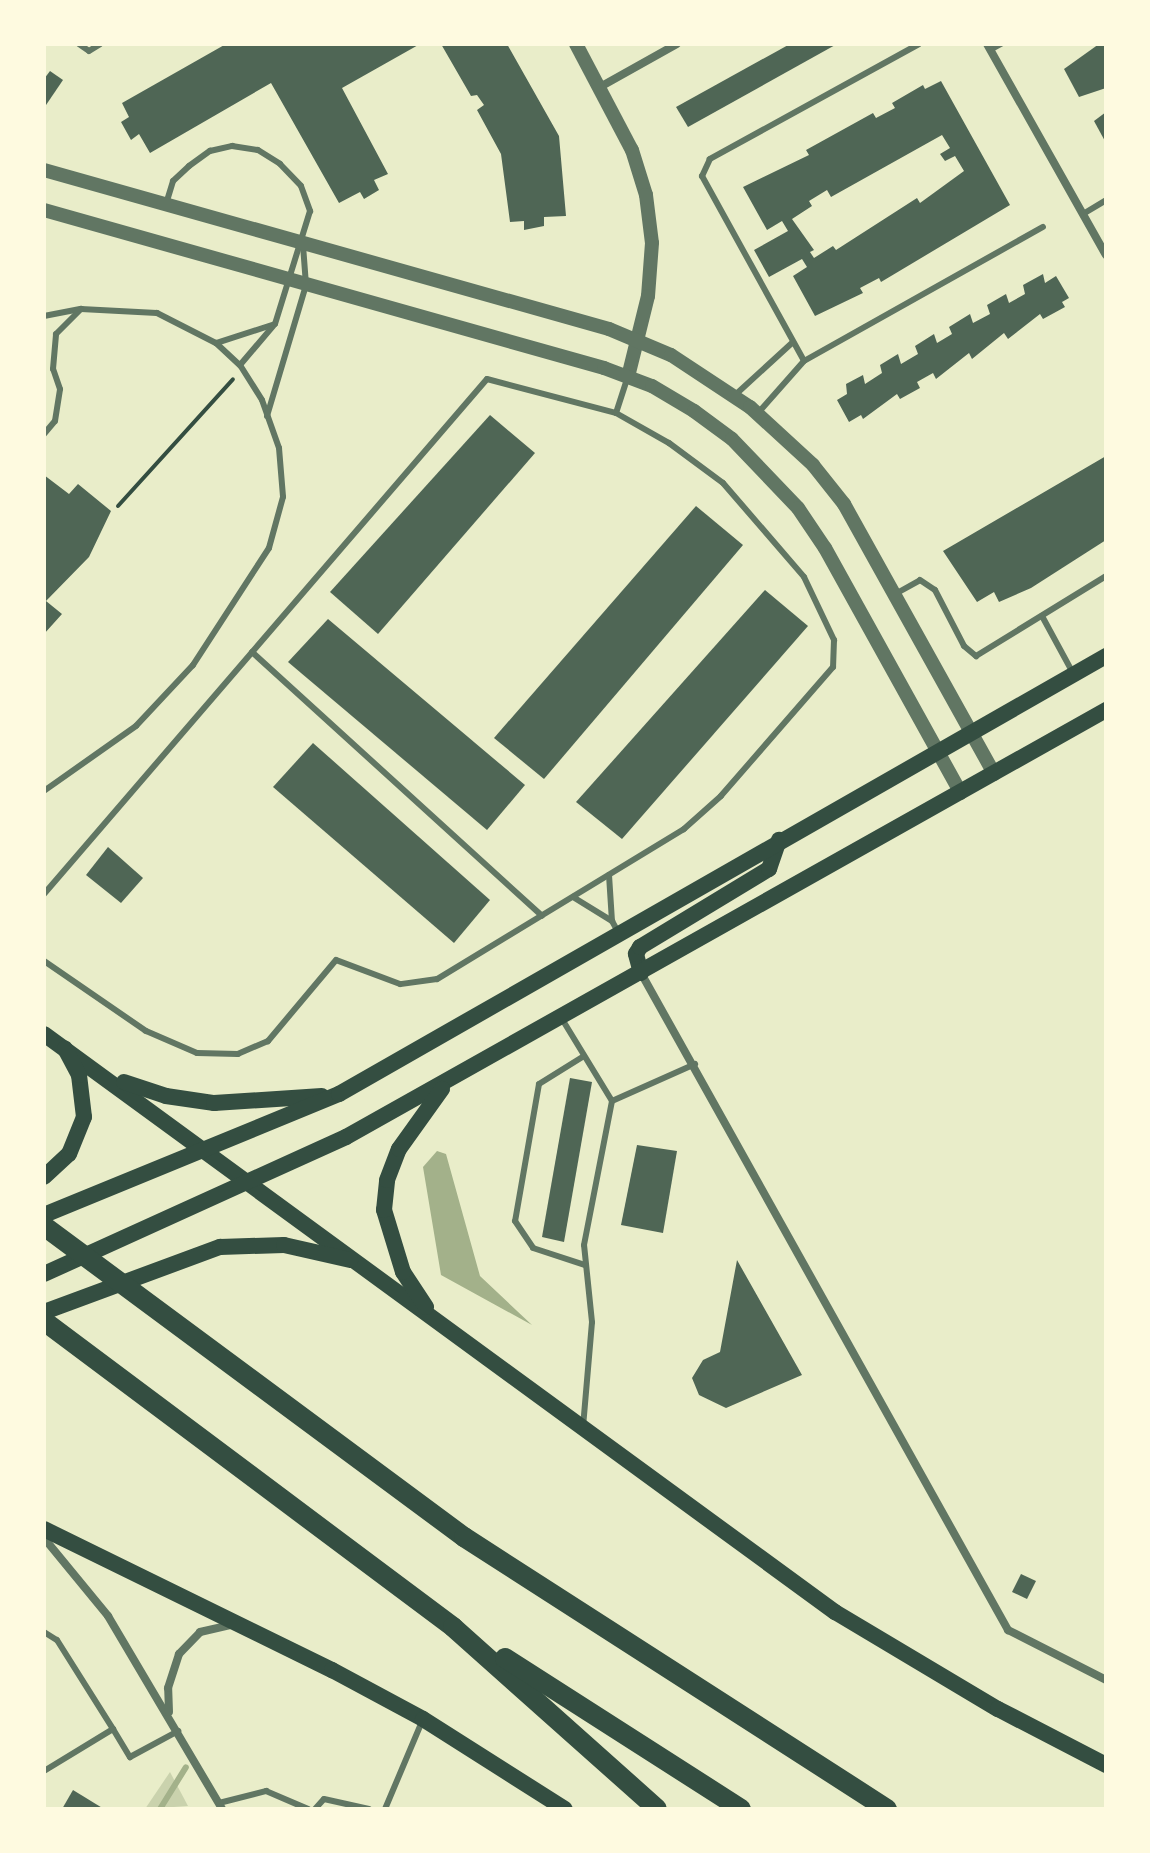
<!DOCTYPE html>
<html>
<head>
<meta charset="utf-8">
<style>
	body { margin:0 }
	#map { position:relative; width:1150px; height:1853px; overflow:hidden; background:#e9edc9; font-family:"Sofia Sans Condensed",sans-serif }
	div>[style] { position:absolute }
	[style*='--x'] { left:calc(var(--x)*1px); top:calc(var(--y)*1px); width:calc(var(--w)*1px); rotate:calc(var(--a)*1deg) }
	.green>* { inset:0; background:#cad2ad }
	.water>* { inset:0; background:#a3b18a }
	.stream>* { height:6px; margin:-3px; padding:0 3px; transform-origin:3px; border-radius:3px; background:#a3b18a }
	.building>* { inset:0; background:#4f6655 }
	.path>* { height:4px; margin:-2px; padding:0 2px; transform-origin:2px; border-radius:2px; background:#344e41 }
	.service>* { height:6px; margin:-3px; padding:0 3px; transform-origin:3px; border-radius:3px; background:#617663 }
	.minor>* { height:8px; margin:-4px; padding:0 4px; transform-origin:4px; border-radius:4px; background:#617663 }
	.tertiary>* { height:14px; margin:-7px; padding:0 7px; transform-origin:7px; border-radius:7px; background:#617663 }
	.secondary>* { height:16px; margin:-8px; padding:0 8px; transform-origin:8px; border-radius:8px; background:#344e41 }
	.motorway>* { height:20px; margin:-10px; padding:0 10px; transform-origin:10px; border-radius:10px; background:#344e41 }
	span { translate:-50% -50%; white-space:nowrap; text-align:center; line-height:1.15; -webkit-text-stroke:6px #fefae0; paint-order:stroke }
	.frame { position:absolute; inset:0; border:46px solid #fefae0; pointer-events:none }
</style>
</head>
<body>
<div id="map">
	<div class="green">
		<div style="clip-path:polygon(170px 1772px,188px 1806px,145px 1809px)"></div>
	</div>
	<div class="water">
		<div style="clip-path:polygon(437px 1151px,446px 1154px,480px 1276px,532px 1325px,441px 1275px,423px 1167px)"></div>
	</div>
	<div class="stream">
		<div style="--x:160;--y:1809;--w:49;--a:-58.2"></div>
	</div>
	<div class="building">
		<div style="clip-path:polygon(226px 44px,420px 44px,342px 88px,388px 174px,374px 180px,379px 190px,364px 199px,360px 192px,339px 203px,271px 83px,150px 153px,139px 134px,131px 140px,121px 122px,129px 117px,122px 103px)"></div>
		<div style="clip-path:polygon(441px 44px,507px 44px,559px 136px,566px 216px,544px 217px,544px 226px,524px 230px,524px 221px,510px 222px,501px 154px,477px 110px,484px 105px,477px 95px,471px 96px)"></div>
		<div style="clip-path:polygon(790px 44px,837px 44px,688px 127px,676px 107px)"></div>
		<div style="clip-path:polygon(1099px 44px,1106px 45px,1106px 88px,1079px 97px,1064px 69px)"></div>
		<div style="clip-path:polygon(50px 71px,63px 80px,44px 108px,44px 79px)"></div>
		<div style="clip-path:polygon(evenodd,941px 81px,1010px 205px,881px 282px,879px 278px,860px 288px,863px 293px,815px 316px,793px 276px,807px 267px,802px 259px,769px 277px,754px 250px,788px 231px,782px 221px,767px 230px,743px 187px,809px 155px,806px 150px,873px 113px,876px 118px,895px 108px,892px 103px,923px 85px,925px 89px,941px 81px,942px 135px,950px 148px,940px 154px,945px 161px,955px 156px,964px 171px,920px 203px,917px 198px,836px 250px,833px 246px,814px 258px,810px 252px,814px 250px,792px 219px,812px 206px,809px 201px,827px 190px,831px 197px,942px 135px)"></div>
		<div style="clip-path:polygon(1106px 112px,1106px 143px,1094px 121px)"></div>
		<div style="clip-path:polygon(1043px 274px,1045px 283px,1056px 276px,1069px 298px,1062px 302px,1065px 307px,1043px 319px,1040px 314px,1008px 339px,1004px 333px,972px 359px,969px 353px,936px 379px,933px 373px,917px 382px,920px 388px,900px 399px,897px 394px,863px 419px,861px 415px,849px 422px,837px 400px,847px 394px,846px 384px,863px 375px,865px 384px,882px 373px,880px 365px,898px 354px,901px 364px,918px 354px,915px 346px,934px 334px,937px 343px,952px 334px,949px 327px,970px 314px,973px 323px,990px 314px,987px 305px,1006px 294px,1009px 303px,1025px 294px,1023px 285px)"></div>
		<div style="clip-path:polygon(490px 415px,535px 453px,378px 634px,330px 592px)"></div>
		<div style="clip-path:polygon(1106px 456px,1106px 540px,1031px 588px,999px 602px,994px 592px,977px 602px,943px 551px)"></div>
		<div style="clip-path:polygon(44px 475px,69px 494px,78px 484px,111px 511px,89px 557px,46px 601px,62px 614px,44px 634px)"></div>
		<div style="clip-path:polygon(696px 506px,743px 545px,544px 779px,494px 738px)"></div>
		<div style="clip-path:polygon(765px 590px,808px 626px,622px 839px,576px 802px)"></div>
		<div style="clip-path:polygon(328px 619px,525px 785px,487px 830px,288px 662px)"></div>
		<div style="clip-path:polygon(313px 743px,490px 900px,454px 943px,273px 787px)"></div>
		<div style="clip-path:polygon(108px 847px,143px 878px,121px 903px,86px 875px)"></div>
		<div style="clip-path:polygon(570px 1078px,592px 1082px,564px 1242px,542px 1237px)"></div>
		<div style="clip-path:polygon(637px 1145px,677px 1151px,663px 1233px,621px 1225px)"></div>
		<div style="clip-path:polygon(737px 1260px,802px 1375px,726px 1408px,699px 1395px,692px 1378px,703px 1360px,720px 1352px)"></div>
		<div style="clip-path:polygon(1021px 1574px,1036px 1581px,1027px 1599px,1012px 1592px)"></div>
		<div style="clip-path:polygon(73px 1790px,104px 1809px,62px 1809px)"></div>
	</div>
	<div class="path">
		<div style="--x:118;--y:506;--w:171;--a:-47.8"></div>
	</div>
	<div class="service">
		<div style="--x:79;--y:44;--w:12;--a:35"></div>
		<div style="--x:89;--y:51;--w:13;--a:-32"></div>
		<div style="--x:919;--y:44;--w:239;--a:151.2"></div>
		<div style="--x:710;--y:159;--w:19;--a:115"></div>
		<div style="--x:702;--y:176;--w:211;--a:61.1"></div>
		<div style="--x:804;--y:361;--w:274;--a:-29.3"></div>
		<div style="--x:990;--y:50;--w:13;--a:-29"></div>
		<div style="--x:166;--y:204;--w:24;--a:-73"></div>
		<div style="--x:173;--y:181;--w:22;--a:-43"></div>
		<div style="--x:189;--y:166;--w:26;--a:-36"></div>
		<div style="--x:210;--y:151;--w:23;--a:-13"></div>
		<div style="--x:232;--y:146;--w:26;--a:9"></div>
		<div style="--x:258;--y:150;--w:26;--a:32"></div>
		<div style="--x:280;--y:164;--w:30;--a:46"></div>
		<div style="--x:301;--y:186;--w:27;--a:70"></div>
		<div style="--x:310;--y:211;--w:118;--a:107.2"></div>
		<div style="--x:275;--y:324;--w:62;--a:162.1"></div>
		<div style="--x:1083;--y:214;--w:27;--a:-31"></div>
		<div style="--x:44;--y:316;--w:38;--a:-11"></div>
		<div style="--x:81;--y:309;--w:76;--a:3"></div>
		<div style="--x:157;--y:313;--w:66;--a:27"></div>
		<div style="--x:216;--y:343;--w:33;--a:43"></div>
		<div style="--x:240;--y:365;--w:41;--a:57.8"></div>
		<div style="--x:262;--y:400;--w:51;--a:70.5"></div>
		<div style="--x:279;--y:448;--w:49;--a:85.3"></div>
		<div style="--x:283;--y:497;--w:53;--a:105.4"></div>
		<div style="--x:269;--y:548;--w:140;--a:123"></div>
		<div style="--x:193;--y:665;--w:83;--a:133.1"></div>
		<div style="--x:136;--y:726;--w:113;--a:144.8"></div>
		<div style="--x:240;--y:365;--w:52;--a:-49.6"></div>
		<div style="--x:734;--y:396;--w:80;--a:-42.5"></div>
		<div style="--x:616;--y:413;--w:36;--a:-72"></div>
		<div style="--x:758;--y:413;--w:69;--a:-48.5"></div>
		<div style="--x:267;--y:416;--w:137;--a:-73.4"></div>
		<div style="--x:306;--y:285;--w:40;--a:-94.3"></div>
		<div style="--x:44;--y:434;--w:17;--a:-50"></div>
		<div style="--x:55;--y:421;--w:32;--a:-81"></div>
		<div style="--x:60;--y:389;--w:21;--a:-109"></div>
		<div style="--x:53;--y:369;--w:35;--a:-85"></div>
		<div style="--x:56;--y:334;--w:35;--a:-45"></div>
		<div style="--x:897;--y:593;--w:26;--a:-29"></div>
		<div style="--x:920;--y:580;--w:18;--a:34"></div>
		<div style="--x:935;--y:590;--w:63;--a:62.6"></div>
		<div style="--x:964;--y:646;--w:16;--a:40"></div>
		<div style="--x:976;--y:656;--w:153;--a:-31.6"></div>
		<div style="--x:1042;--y:616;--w:65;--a:61.5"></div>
		<div style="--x:252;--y:652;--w:392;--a:42.3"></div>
		<div style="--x:609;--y:875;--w:46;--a:86.3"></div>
		<div style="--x:612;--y:921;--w:13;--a:61"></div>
		<div style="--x:44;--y:894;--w:679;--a:-49.3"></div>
		<div style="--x:487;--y:379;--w:133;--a:14.8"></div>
		<div style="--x:616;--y:413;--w:61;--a:29.5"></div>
		<div style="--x:669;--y:443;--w:67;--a:36.5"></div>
		<div style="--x:723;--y:483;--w:124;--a:49.2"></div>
		<div style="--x:804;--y:577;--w:70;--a:64.5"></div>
		<div style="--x:834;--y:640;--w:27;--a:92"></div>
		<div style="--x:833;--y:667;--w:171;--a:131"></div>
		<div style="--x:721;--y:796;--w:50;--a:138.3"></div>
		<div style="--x:684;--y:829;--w:289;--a:148.7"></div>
		<div style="--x:437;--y:979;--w:37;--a:172"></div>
		<div style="--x:400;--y:984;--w:68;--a:-159.4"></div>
		<div style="--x:336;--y:960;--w:106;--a:130"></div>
		<div style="--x:268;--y:1041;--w:33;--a:157"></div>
		<div style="--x:238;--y:1054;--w:41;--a:-178.6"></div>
		<div style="--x:197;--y:1053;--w:56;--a:-156.7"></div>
		<div style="--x:146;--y:1031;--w:124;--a:-145.5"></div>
		<div style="--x:573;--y:897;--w:46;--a:31.6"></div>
		<div style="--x:562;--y:1019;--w:96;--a:58.6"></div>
		<div style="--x:584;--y:1056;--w:53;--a:148.1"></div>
		<div style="--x:539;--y:1084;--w:139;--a:99.9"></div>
		<div style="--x:515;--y:1221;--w:32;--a:56"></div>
		<div style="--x:533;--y:1248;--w:55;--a:18.1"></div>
		<div style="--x:583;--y:1427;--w:105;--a:-85.1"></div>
		<div style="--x:592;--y:1322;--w:77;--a:-95.9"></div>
		<div style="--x:584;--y:1245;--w:147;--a:-79"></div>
		<div style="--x:612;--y:1101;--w:91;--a:-24"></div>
		<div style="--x:44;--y:1632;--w:15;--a:32"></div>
		<div style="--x:57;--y:1640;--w:105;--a:57.8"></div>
		<div style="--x:44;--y:1771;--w:81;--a:-31.3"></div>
		<div style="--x:113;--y:1729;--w:33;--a:59"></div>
		<div style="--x:130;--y:1757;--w:55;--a:-28.4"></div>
		<div style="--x:219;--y:1803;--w:49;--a:-14.3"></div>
		<div style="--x:266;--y:1791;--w:46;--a:23.2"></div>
		<div style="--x:315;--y:1809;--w:13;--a:-48"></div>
		<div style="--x:324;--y:1799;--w:46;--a:12.5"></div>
		<div style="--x:385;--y:1809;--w:98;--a:-67.1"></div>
	</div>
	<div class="minor">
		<div style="--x:987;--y:44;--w:242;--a:60.6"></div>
		<div style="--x:600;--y:87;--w:88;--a:-29.2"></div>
		<div style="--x:641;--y:973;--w:753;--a:60.81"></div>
		<div style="--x:1008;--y:1630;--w:110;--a:27"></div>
		<div style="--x:44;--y:1538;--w:101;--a:50.6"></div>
		<div style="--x:108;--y:1616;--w:224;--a:59.4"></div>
		<div style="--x:169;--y:1712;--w:24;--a:-92"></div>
		<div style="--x:168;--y:1688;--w:36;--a:-72"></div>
		<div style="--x:179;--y:1654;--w:30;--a:-46"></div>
		<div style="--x:200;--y:1632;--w:32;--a:-13"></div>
	</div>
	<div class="tertiary">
		<div style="--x:576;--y:44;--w:120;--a:62.2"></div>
		<div style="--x:632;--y:150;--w:47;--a:72.7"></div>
		<div style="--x:646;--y:195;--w:48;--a:82.9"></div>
		<div style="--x:652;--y:243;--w:53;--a:94.3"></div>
		<div style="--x:648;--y:296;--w:83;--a:103.9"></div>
		<div style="--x:44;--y:170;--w:587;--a:15.72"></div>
		<div style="--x:609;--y:329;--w:67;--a:22.8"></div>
		<div style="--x:671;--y:355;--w:95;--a:33.4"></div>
		<div style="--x:750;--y:407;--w:86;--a:42.6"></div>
		<div style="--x:813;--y:465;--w:50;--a:51.5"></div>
		<div style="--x:844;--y:504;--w:309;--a:60.9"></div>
		<div style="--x:44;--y:210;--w:582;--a:15.76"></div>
		<div style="--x:604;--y:368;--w:51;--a:20.6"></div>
		<div style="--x:652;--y:386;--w:49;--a:30.8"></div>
		<div style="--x:694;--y:411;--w:47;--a:36.4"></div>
		<div style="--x:732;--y:439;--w:95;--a:46.3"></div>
		<div style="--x:798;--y:508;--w:48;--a:56"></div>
		<div style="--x:825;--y:548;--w:280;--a:61"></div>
	</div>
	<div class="secondary">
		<div style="--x:641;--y:973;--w:20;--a:-105"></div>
		<div style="--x:636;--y:954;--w:8;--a:-60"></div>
		<div style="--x:640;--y:947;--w:151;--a:-31.2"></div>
		<div style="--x:769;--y:869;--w:31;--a:-71"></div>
		<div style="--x:44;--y:1034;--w:980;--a:36.16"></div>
		<div style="--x:835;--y:1612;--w:190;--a:30.8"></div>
		<div style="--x:998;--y:1709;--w:122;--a:27.4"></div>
		<div style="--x:124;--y:1082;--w:44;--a:18.4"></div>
		<div style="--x:166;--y:1096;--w:49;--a:8.3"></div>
		<div style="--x:214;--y:1103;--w:108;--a:-3.7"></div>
		<div style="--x:44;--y:1177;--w:34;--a:-43"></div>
		<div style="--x:69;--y:1154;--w:40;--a:-68"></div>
		<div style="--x:84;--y:1117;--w:42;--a:-96.8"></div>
		<div style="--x:79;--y:1075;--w:30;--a:-118"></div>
		<div style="--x:44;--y:1215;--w:319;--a:-22.3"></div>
		<div style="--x:339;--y:1094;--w:883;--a:-29.73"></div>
		<div style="--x:44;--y:1274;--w:332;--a:-24.4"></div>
		<div style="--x:346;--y:1137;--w:872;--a:-29.33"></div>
		<div style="--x:426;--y:1307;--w:42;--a:-123.3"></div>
		<div style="--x:403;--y:1272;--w:65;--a:-107"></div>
		<div style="--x:384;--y:1210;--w:30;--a:-84"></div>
		<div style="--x:387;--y:1180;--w:33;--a:-69"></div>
		<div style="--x:399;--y:1149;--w:74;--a:-54.4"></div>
		<div style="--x:44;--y:1312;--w:188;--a:-20.3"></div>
		<div style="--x:220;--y:1247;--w:64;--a:-1.8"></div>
		<div style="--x:284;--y:1245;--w:68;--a:12.8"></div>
		<div style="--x:44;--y:1529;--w:321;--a:26.1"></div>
		<div style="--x:332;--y:1670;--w:103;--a:28.3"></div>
		<div style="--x:423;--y:1719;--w:168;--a:32.4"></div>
	</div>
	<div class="motorway">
		<div style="--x:44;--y:1226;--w:523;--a:36.52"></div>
		<div style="--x:464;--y:1537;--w:503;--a:32.74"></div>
		<div style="--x:44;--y:1321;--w:511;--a:36.8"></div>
		<div style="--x:453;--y:1627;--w:273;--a:41.7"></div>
		<div style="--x:505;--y:1658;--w:280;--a:32.6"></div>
	</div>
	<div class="frame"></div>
</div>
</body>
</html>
